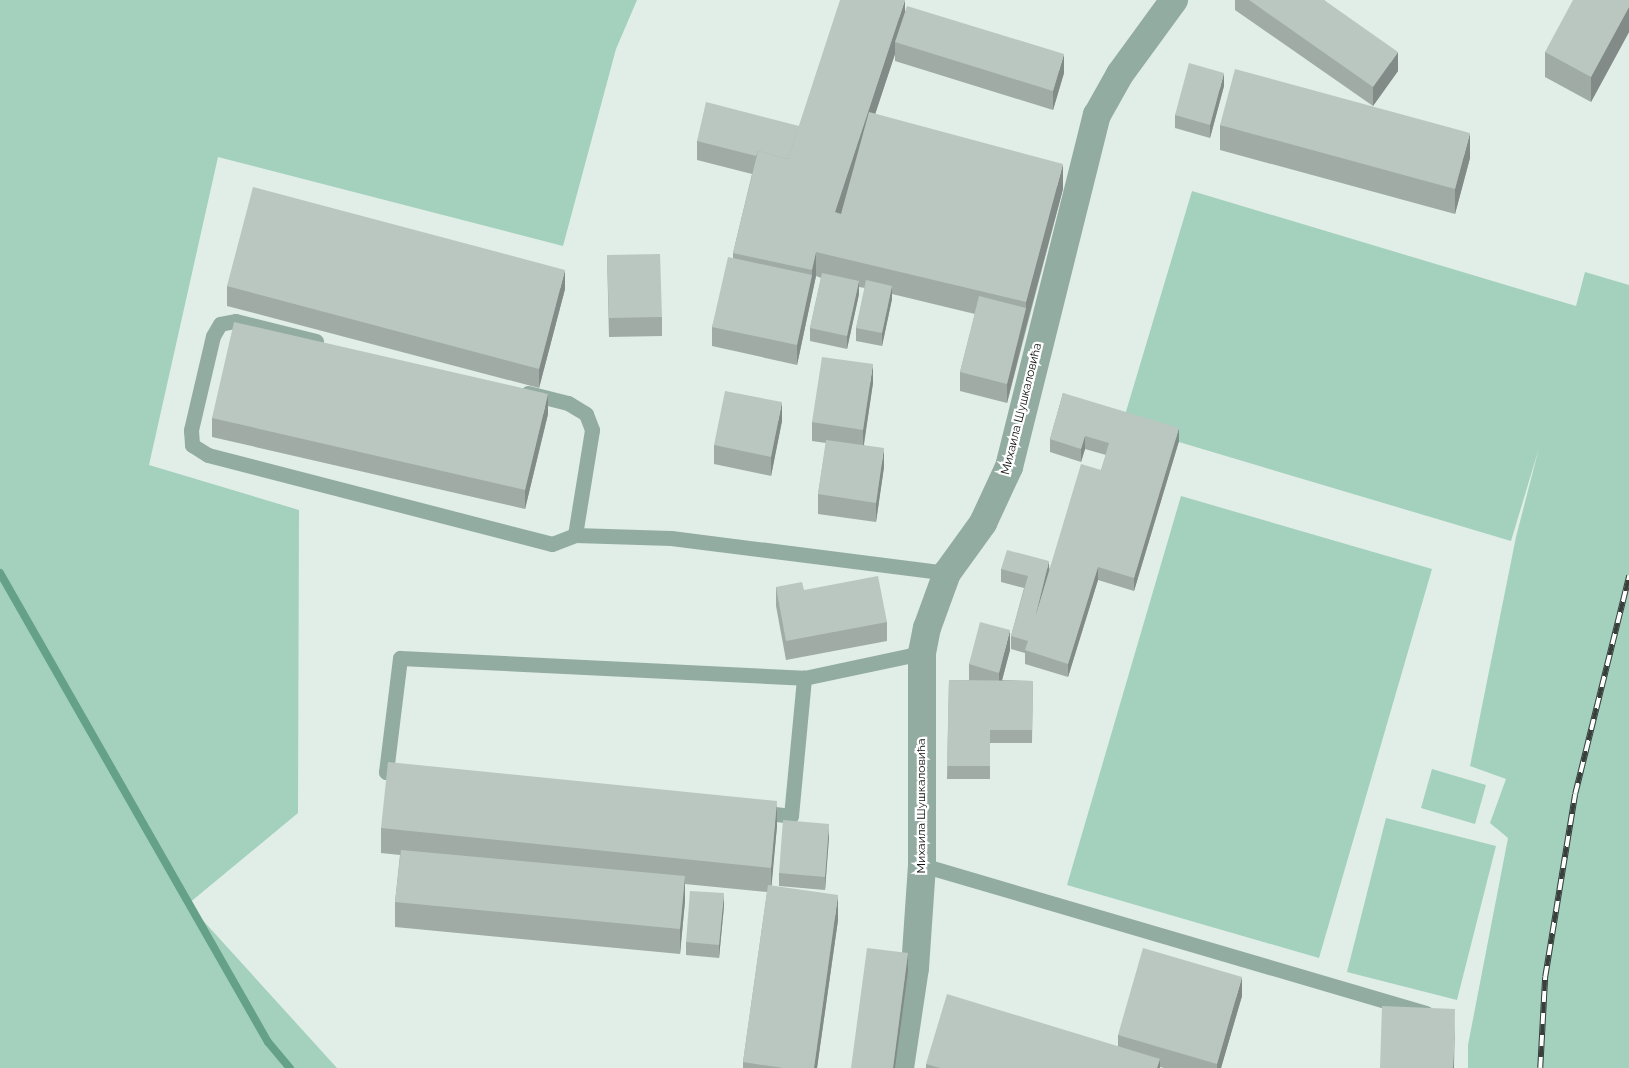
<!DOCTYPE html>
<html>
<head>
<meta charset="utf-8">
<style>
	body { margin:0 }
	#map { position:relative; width:1629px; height:1068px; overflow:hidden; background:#e0eee7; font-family:Raleway,sans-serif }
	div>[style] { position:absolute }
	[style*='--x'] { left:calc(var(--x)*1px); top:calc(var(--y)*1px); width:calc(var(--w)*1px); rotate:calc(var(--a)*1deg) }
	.green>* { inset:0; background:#a3d1bd }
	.stream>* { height:8px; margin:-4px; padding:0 4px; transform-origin:4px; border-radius:4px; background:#65a088 }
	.service>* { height:15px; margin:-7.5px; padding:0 7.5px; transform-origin:7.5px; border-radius:7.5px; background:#93aca1 }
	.minor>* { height:28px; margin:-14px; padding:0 14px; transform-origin:14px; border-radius:14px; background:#93aca1 }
	.rail>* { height:5.5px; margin-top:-2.75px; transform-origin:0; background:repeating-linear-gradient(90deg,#fff 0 11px,#393f3c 0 22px); box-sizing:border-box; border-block:1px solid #393f3c }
	.wall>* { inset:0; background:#a0aba6 }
	.shaded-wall>* { inset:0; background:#828b87 }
	.building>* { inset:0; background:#bac7c1 }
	span { translate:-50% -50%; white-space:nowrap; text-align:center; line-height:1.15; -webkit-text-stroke:4.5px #fff; paint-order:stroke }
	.street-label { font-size:12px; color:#0f1311 }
</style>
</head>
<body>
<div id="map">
	<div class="green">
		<div style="clip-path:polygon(0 0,637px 0,616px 49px,563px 246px,218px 157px,149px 465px,299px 510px,298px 813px,188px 904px,337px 1068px,0 1068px)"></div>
		<div style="clip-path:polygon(1192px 191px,1576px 306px,1585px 272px,1629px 285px,1629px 1068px,1468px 1068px,1468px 1045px,1508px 838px,1490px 823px,1506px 779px,1470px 766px,1516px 537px,1539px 448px,1511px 541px,1122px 425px)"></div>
		<div style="clip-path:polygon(1181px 496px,1432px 569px,1319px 958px,1067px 885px)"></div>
		<div style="clip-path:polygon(1432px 769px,1486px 785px,1475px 824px,1421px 808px)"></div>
		<div style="clip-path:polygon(1386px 818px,1496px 846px,1457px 1000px,1347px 972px)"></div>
	</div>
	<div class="stream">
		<div style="--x:0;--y:573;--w:540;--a:60.26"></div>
		<div style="--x:268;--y:1042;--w:34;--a:50"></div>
	</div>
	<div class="service">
		<div style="--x:316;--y:341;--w:83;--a:-166.1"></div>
		<div style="--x:235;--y:321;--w:15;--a:169"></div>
		<div style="--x:220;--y:324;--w:14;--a:120"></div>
		<div style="--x:213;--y:336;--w:97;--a:103.2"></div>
		<div style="--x:191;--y:430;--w:15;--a:86"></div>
		<div style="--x:192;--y:445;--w:19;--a:32"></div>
		<div style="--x:208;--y:455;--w:355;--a:14.5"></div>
		<div style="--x:552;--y:544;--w:25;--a:-21"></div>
		<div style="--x:575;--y:535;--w:96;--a:1.8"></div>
		<div style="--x:671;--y:538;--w:278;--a:7.2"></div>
		<div style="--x:528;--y:393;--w:41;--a:14"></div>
		<div style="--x:568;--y:403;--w:21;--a:31"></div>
		<div style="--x:586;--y:414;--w:17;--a:69"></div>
		<div style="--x:592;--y:430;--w:106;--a:99.2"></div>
		<div style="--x:405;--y:774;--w:19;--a:-174"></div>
		<div style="--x:386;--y:772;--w:115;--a:-83"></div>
		<div style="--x:400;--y:658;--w:404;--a:2.8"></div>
		<div style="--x:804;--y:678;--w:121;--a:-12"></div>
		<div style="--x:759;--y:812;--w:32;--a:7"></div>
		<div style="--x:791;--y:816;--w:139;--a:-84.6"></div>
		<div style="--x:922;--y:865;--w:525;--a:16.36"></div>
	</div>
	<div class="minor">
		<div style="--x:900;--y:1068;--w:101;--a:-81.5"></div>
		<div style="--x:915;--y:968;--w:103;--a:-86.1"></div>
		<div style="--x:922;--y:865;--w:212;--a:-90"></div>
		<div style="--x:922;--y:653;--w:25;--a:-79"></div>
		<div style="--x:927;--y:628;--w:59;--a:-70"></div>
		<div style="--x:947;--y:573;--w:62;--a:-54.2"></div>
		<div style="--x:983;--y:523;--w:62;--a:-65.1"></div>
		<div style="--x:1009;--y:467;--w:363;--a:-76"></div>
		<div style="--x:1097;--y:115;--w:47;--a:-60.7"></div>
		<div style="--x:1120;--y:74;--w:92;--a:-53.9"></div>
	</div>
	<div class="rail">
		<div style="--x:1540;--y:1068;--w:91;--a:-86.9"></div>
		<div style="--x:1545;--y:977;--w:185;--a:-80.7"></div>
		<div style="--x:1575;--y:794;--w:225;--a:-76.1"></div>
	</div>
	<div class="wall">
		<div style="clip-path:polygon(1235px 0,1324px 0,1398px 71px,1373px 106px,1235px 10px)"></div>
		<div style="clip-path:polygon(1629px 0,1629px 32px,1591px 102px,1545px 77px,1545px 52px)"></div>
		<div style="clip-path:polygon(905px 11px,1064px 73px,1053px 110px,895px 61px,895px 54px,875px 114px,1063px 189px,1007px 403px,960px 391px,960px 372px,975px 314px,892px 294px,892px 299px,882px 346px,856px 341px,856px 328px,865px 288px,859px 287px,859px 294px,847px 349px,810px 341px,810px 328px,821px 278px,816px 276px,797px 365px,712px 346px,712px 327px,733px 258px,733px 253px,752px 174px,697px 160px,697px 141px,799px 126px)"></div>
		<div style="clip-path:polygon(1224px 86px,1210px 138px,1175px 128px,1175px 115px)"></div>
		<div style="clip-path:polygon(1220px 125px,1470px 158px,1455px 214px,1220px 150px)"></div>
		<div style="clip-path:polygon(607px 255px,662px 317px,662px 336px,609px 337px)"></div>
		<div style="clip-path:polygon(227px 286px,565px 289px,539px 388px,227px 306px)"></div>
		<div style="clip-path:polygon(873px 383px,864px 445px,884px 467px,876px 522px,818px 514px,818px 494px,826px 443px,812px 441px,812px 422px)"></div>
		<div style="clip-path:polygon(1063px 393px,1179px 441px,1134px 591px,1098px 580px,1068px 677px,1025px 664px,1025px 653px,1011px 649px,1011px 636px,1024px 588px,1001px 582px,1001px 569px,1049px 569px,1101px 470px,1106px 455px,1085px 449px,1081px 462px,1050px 452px,1050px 439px)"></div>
		<div style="clip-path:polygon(548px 414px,525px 509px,212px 437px,212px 418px)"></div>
		<div style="clip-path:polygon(782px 421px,771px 476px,714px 464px,714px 445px)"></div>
		<div style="clip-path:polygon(776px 587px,804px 590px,887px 622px,887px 641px,786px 660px,776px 606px)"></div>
		<div style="clip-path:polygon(1010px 650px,1002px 680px,1033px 681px,1032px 743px,990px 743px,990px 779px,947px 779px,949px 680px,969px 680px,969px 664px)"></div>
		<div style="clip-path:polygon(777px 826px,771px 886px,838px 920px,817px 1068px,743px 1068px,743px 1062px,767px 892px,685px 884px,685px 901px,680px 954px,395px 927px,395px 902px,400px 855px,381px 853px,381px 828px)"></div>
		<div style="clip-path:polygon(829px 837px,825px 890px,779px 886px,779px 873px)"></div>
		<div style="clip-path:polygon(724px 906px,719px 958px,686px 955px,686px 942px)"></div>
		<div style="clip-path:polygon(1242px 996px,1221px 1068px,1164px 1068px,1160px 1067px,1160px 1068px,926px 1068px,926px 1064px,1118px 1046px,1118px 1035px)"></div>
	</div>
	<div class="shaded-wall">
		<div style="clip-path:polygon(905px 0,905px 24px,895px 42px,895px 54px,835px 236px,835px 212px)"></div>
		<div style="clip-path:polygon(1629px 7px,1629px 32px,1591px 102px,1591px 77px)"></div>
		<div style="clip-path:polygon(1398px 52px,1398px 71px,1373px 106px,1373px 87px)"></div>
		<div style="clip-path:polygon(1064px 54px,1064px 73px,1053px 110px,1053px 91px)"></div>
		<div style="clip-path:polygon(1224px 73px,1224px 86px,1210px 138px,1210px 125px)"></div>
		<div style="clip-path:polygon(1470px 133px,1470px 158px,1455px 214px,1455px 189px)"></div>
		<div style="clip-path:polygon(1063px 164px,1063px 189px,1026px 327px,1026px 302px)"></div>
		<div style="clip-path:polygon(816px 252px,816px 276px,797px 365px,797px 345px,812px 275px,812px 270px)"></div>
		<div style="clip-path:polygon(565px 270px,565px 289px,539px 388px,539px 369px)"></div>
		<div style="clip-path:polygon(859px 281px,859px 294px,847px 349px,847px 336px)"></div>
		<div style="clip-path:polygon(892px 286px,892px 299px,882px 346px,882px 333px)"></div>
		<div style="clip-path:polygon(1026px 308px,1026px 327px,1007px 403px,1007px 384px)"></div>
		<div style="clip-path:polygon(873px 364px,873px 383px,863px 449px,863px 430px)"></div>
		<div style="clip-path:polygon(548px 394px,548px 414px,525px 509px,525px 490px)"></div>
		<div style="clip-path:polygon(782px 402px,782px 421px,771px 476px,771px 457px)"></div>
		<div style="clip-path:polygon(1179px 428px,1179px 441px,1134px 591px,1134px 578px)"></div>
		<div style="clip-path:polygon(1085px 436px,1085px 449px,1081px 462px,1081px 449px)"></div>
		<div style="clip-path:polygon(884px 448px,884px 467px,876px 522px,876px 503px)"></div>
		<div style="clip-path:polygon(1049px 561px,1049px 574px,1035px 618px)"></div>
		<div style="clip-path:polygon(1098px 567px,1098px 580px,1068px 677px,1068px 664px)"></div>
		<div style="clip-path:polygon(1010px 630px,1010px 650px,999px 692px,999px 673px)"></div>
		<div style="clip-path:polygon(777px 801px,777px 826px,771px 892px,771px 868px)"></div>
		<div style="clip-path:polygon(829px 824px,829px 837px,825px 890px,825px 877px)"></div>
		<div style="clip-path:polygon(685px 876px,685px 901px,680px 954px,680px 929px)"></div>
		<div style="clip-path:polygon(724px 893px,724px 906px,719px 958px,719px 945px)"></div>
		<div style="clip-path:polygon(838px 895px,838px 920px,817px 1068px,814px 1068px)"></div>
		<div style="clip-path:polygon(908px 953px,908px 972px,895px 1068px,893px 1068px)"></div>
		<div style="clip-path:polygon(1242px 977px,1242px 996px,1221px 1068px,1217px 1068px,1217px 1064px)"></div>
		<div style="clip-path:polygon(1455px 1009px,1454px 1068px,1453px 1068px)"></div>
		<div style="clip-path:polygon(1160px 1059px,1160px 1068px,1157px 1068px)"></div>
	</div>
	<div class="building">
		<div style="clip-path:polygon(840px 0,905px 0,835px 212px,841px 214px,869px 112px,1063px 164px,1026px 302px,816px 252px,812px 270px,733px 253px,758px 151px,788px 159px)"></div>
		<div style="clip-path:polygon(1249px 0,1324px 0,1398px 52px,1373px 87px)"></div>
		<div style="clip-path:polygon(1573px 0,1629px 0,1629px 7px,1591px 77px,1545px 52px)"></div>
		<div style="clip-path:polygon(907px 6px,1064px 54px,1053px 91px,895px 42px)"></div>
		<div style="clip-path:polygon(1189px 63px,1224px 73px,1210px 125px,1175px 115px)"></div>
		<div style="clip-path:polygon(1235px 69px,1470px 133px,1455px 189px,1220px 125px)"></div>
		<div style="clip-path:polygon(706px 102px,799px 126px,788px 159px,758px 151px,756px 156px,697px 141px)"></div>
		<div style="clip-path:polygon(253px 187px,565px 270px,539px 369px,227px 286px)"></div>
		<div style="clip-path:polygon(660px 254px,662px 317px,609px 318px,607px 255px)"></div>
		<div style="clip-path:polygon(728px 257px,812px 275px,797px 345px,712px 327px)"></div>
		<div style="clip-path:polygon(822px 273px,859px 281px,847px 336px,810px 328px)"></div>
		<div style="clip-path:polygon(866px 280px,892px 286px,882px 333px,856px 328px)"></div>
		<div style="clip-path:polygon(979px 296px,1026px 308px,1007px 384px,960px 372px)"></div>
		<div style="clip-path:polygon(234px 322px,548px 394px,525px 490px,212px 418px)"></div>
		<div style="clip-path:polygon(822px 357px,873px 364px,863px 430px,812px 422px)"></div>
		<div style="clip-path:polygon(725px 391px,782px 402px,771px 457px,714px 445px)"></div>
		<div style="clip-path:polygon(1063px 393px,1179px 428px,1134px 578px,1098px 567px,1068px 664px,1025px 650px,1028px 641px,1011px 636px,1028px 576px,1001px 569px,1007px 550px,1049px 561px,1035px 618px,1081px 464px,1101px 470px,1109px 443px,1085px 436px,1081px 449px,1050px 439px)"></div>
		<div style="clip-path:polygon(826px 440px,884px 448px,876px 503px,818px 494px)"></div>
		<div style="clip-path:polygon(878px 576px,887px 622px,786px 641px,776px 587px,802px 582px,804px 590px)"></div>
		<div style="clip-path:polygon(980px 622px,1010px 630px,999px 673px,969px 664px)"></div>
		<div style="clip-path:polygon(949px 680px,1033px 681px,1032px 730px,990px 730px,990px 766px,947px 766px)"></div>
		<div style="clip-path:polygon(388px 762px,777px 801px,771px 868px,381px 828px)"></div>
		<div style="clip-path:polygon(783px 820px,829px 824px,825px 877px,779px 873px)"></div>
		<div style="clip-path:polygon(401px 850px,685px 876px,680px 929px,395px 902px)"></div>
		<div style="clip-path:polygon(768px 885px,838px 895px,814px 1068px,783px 1068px,743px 1062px)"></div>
		<div style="clip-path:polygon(690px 891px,724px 893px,719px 945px,686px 942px)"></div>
		<div style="clip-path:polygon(867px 948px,908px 953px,893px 1068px,851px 1068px)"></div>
		<div style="clip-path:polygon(1143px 948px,1242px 977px,1217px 1064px,1118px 1035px)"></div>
		<div style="clip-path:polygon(947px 994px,1160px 1059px,1157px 1068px,940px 1068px,926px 1064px)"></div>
		<div style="clip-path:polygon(1382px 1006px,1455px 1009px,1453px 1068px,1380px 1068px)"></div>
	</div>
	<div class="street-label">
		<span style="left:1022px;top:409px;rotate:-76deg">Михаила Шушкаловића</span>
		<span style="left:922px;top:806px;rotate:-90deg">Михаила Шушкаловића</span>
	</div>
</div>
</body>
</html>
